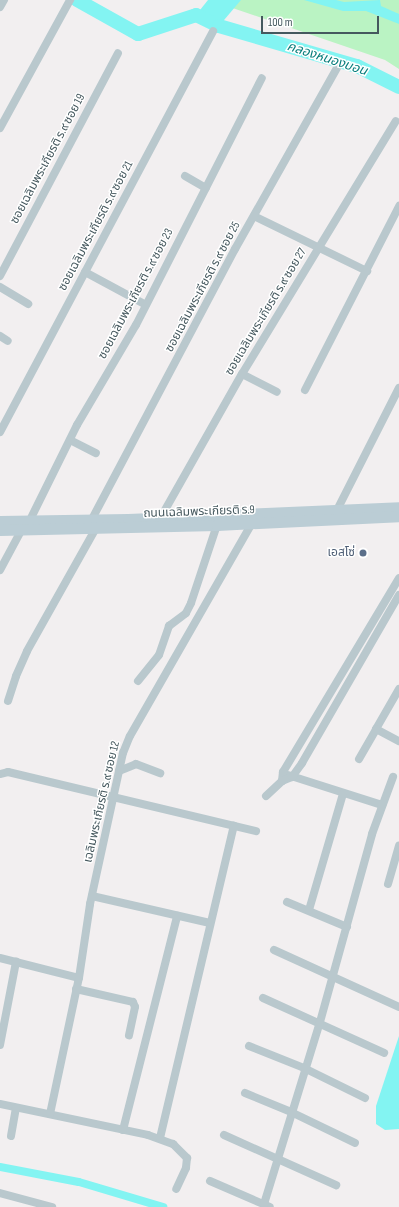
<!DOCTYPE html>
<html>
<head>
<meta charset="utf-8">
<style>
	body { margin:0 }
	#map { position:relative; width:399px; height:1207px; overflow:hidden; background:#f2eff0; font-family:"Sofia Sans Condensed","Noto Sans Thai",sans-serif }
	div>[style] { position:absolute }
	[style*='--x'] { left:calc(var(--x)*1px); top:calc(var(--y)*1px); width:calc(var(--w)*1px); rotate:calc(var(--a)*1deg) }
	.green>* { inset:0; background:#baf3c3 }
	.water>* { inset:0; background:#83f4f2 }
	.canal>* { height:8px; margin:-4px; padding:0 4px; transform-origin:4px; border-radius:4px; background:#83f4f2 }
	.river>* { height:14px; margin:-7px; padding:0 7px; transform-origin:7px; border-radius:7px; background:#83f4f2 }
	.street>* { height:8px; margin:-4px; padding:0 4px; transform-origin:4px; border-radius:4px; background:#b9c8cd }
	.secondary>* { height:11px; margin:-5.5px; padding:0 5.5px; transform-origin:5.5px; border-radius:5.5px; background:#bbcdd5 }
	.dots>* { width:11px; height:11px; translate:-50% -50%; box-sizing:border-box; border:2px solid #fff; border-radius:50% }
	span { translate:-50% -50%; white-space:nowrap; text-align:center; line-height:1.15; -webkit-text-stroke:3px #fff; paint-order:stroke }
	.street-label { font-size:12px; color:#45585e }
	.service-label { font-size:12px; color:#4e5e75 }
	.right { translate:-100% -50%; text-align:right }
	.water-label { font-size:13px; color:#067d7b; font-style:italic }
	.scale { position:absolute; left:261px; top:16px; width:118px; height:18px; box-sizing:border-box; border:2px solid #45585e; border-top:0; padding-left:5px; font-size:12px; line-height:14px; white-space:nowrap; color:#45585e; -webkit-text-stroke:3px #fff; paint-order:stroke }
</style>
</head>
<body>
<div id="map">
	<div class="green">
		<div style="clip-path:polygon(209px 0,399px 0,399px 69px,385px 60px)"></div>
	</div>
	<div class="water">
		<div style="clip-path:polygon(208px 0,241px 0,219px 26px,196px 15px)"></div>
		<div style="clip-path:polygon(304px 0,336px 0,344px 2px,380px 0,381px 6px,399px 14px,399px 24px,366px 11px,343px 11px)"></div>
		<div style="clip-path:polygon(399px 1036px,399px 1129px,385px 1130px,376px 1124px,376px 1106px)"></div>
	</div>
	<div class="canal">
		<div style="--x:0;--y:1167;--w:80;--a:10.8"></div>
		<div style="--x:79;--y:1182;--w:88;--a:16.6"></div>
	</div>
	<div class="river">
		<div style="--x:77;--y:0;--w:70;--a:29.1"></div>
		<div style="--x:138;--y:34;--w:61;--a:-18.1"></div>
		<div style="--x:196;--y:15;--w:25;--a:26"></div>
		<div style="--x:219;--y:26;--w:144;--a:16.2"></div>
		<div style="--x:357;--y:66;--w:47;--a:26.6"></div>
	</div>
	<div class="street">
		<div style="--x:0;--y:7;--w:8;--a:-60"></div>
		<div style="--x:0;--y:128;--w:146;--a:-61.3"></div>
		<div style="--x:185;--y:176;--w:24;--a:30"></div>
		<div style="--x:254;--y:216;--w:126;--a:26"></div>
		<div style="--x:85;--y:272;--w:69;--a:28.4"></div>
		<div style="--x:0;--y:276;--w:252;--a:-62.1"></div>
		<div style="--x:0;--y:287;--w:33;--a:31"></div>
		<div style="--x:0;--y:336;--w:9;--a:32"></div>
		<div style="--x:242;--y:374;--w:39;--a:27"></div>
		<div style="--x:305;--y:390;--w:207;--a:-62.9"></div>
		<div style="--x:0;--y:432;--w:454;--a:-62"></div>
		<div style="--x:70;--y:440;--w:29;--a:27"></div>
		<div style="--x:337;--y:510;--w:137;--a:-63.1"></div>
		<div style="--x:161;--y:517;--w:164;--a:-60.5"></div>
		<div style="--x:242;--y:374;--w:296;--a:-58.7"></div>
		<div style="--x:92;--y:519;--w:306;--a:-62.1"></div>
		<div style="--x:235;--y:249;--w:208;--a:-60.6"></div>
		<div style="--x:30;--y:520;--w:106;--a:-63.7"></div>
		<div style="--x:77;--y:425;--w:116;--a:-59.5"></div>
		<div style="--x:136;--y:325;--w:277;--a:-63"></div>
		<div style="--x:0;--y:570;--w:47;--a:-61.8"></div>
		<div style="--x:138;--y:681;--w:33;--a:-51"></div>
		<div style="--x:159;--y:655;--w:31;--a:-71"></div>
		<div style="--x:169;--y:626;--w:21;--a:-37"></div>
		<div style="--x:186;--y:613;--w:11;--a:-63"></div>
		<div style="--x:191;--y:603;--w:82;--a:-71.6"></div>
		<div style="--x:399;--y:689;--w:46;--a:119.9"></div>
		<div style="--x:376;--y:729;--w:26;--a:28"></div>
		<div style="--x:8;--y:701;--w:26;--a:-72"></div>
		<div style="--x:16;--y:676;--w:27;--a:-66"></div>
		<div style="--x:27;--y:651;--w:141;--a:-60.7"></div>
		<div style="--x:359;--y:759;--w:34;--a:-60"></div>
		<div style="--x:119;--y:771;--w:18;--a:-22"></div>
		<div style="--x:136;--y:764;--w:26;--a:21"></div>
		<div style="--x:0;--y:774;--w:8;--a:-14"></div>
		<div style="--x:8;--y:772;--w:255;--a:13.4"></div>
		<div style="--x:288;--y:775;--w:99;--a:17.7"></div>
		<div style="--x:282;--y:781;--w:9;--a:-84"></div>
		<div style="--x:283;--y:772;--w:226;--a:-59.1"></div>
		<div style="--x:266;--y:796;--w:22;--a:-43"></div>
		<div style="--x:282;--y:781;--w:11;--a:-22"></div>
		<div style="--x:292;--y:777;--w:17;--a:-54"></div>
		<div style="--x:302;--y:763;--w:194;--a:-60"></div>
		<div style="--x:388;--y:884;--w:40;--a:-74"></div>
		<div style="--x:92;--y:896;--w:121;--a:12.9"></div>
		<div style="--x:287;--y:902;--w:65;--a:22.6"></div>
		<div style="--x:309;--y:910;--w:121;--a:-73.7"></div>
		<div style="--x:274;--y:950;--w:137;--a:24.5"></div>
		<div style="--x:0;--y:958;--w:81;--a:14.2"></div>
		<div style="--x:76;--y:989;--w:58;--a:12.8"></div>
		<div style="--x:133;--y:1002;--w:5;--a:68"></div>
		<div style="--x:135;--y:1007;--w:29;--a:102"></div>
		<div style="--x:263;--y:998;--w:133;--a:24.4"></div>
		<div style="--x:0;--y:1045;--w:85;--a:-79.1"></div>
		<div style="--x:249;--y:1046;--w:59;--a:21.8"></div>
		<div style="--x:304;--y:1068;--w:68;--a:26.2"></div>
		<div style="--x:245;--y:1093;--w:50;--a:22.4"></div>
		<div style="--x:291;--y:1112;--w:71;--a:25.8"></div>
		<div style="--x:0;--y:1104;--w:151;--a:11.8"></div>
		<div style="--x:148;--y:1135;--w:27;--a:20"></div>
		<div style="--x:173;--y:1144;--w:20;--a:45"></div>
		<div style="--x:187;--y:1158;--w:10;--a:96"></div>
		<div style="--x:186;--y:1168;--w:23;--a:115"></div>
		<div style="--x:50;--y:1114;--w:139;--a:-78"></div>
		<div style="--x:79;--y:978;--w:75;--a:-81.5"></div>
		<div style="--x:90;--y:904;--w:155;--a:-77.7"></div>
		<div style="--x:123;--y:753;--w:18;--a:-68"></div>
		<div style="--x:130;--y:736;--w:245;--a:-60.2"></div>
		<div style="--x:123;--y:1130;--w:221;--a:-75.8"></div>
		<div style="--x:224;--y:1135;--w:123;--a:24.1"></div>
		<div style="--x:11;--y:1136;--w:28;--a:-80"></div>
		<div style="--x:160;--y:1138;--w:321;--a:-76.7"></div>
		<div style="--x:210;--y:1181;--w:65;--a:23.4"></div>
		<div style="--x:0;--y:1193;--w:54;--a:15.1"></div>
		<div style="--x:264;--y:1204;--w:190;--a:-72.9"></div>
		<div style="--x:320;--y:1022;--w:195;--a:-74.5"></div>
		<div style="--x:372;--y:834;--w:61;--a:-69.8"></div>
	</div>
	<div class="secondary">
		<div style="--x:0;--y:521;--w:128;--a:-0.9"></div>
		<div style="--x:128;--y:519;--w:271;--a:-2.5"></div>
		<div style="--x:0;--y:530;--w:217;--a:-1.3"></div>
		<div style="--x:217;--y:525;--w:182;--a:-2.8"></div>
	</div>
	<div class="dots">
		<div style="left:363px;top:553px;background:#5c6f8a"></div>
	</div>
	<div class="street-label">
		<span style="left:48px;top:159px;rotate:-62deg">ซอยเฉลิมพระเกียรติ ร.๙ ซอย 19</span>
		<span style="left:96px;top:226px;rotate:-62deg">ซอยเฉลิมพระเกียรติ ร.๙ ซอย 21</span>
		<span style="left:203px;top:287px;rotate:-62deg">ซอยเฉลิมพระเกียรติ ร.๙ ซอย 25</span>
		<span style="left:136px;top:294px;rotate:-62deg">ซอยเฉลิมพระเกียรติ ร.๙ ซอย 23</span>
		<span style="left:266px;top:312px;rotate:-59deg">ซอยเฉลิมพระเกียรติ ร.๙ ซอย 27</span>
		<span style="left:199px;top:512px;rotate:-2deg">ถนนเฉลิมพระเกียรติ ร.9</span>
		<span style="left:102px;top:802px;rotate:-77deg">เฉลิมพระเกียรติ ร.๙ ซอย 12</span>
	</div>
	<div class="service-label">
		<span class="right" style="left:355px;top:553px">เอสโซ่</span>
	</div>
	<div class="water-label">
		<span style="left:327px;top:59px;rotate:18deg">คลองหนองบอน</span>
	</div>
	<div class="scale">100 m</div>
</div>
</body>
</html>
